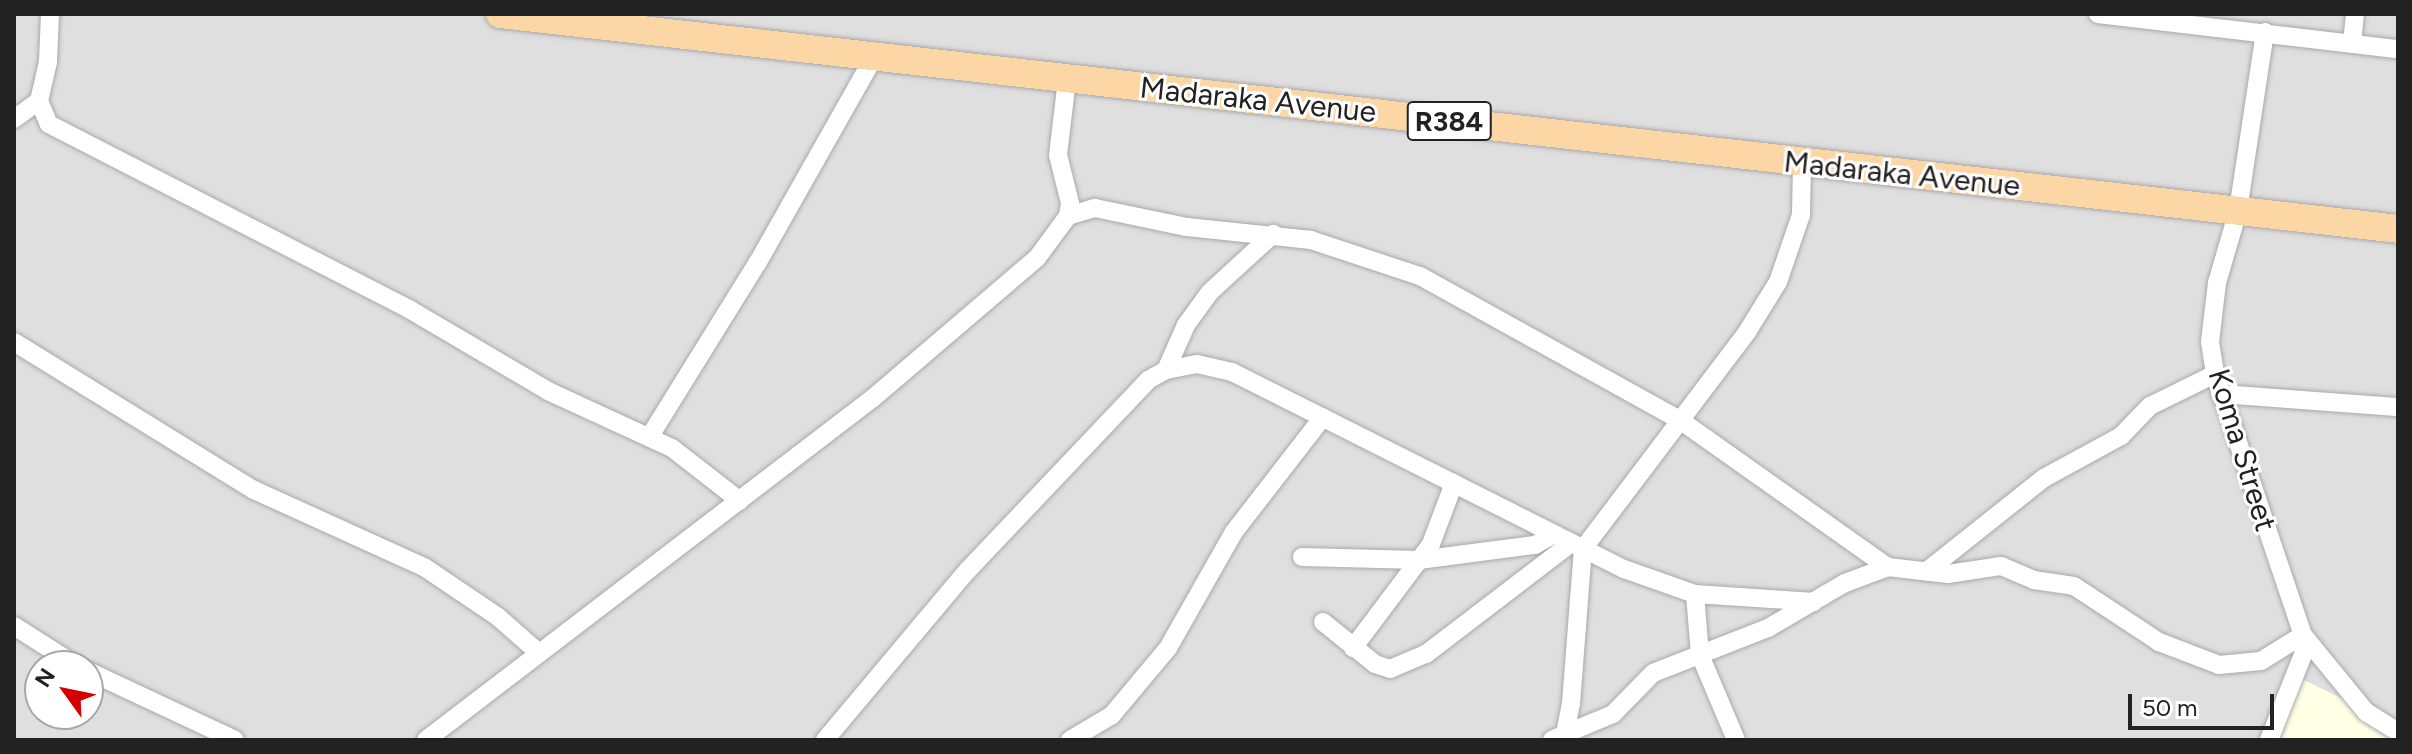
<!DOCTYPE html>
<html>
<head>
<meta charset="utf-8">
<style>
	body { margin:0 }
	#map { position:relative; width:2412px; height:754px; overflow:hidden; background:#f2efe9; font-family:Figtree,sans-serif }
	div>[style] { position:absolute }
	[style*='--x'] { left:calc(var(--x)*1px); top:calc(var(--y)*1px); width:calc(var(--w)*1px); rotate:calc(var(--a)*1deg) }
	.residential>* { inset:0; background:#e0dfdf }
	.education>* { inset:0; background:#ffffe5 }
	.roads { filter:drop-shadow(0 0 2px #a9a9a9) drop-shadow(0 0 2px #a9a9a9) }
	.minor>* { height:18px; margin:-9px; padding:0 9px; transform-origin:9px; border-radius:9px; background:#fff }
	.primary>* { height:28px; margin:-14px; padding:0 14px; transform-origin:14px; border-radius:14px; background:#fcd6a4 }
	span { translate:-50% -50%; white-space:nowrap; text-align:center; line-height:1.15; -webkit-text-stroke:6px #fff; paint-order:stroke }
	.shield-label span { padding:2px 6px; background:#fff; border:2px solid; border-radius:6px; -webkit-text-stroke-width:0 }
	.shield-label { font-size:28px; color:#222; font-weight:700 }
	.street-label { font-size:30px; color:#222 }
	.frame { position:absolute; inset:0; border:16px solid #222; pointer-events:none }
	.north { position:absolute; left:24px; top:650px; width:80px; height:80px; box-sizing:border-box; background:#fff; border:2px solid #a7a7a7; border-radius:50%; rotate:303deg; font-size:22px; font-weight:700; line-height:32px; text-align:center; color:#222 }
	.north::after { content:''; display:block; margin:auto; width:28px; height:36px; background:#d40000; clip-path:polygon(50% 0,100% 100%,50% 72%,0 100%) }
	.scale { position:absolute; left:2128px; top:694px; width:146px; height:36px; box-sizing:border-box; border:4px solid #222; border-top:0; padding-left:10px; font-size:24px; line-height:28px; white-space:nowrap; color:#222; -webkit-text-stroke:6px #fff; paint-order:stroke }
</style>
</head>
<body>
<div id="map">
	<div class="residential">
		<div style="clip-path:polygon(evenodd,14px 14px,2398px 14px,2398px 740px,14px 740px,14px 14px,40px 666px,88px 666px,88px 714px,40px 714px,40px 666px)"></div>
	</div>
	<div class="education">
		<div style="clip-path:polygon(2292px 674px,2398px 726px,2398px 740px,2258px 740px)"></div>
	</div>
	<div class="roads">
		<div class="minor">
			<div style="--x:50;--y:14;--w:48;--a:92.4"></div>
			<div style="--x:48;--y:62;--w:40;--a:103"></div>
			<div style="--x:39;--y:101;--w:25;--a:67"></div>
			<div style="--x:49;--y:124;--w:405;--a:27.2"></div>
			<div style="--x:409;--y:309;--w:161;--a:30.5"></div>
			<div style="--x:548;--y:391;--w:136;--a:24.7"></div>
			<div style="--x:672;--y:448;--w:86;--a:37.9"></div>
			<div style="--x:2098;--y:14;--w:302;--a:6.7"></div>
			<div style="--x:2265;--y:32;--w:181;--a:98.6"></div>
			<div style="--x:2238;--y:211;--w:75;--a:106.3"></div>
			<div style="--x:2217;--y:283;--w:59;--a:96.8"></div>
			<div style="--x:2210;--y:342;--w:32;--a:81"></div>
			<div style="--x:2215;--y:374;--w:275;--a:71.4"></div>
			<div style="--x:2303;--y:635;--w:99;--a:50.7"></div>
			<div style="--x:2366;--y:712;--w:38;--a:32"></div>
			<div style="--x:2352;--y:43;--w:29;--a:-84"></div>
			<div style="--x:14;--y:119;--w:31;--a:-36"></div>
			<div style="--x:1068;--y:216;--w:28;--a:-17"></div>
			<div style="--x:1095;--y:208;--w:94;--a:11.7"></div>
			<div style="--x:1187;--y:227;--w:125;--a:6"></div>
			<div style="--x:1311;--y:240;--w:115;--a:18.3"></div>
			<div style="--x:1420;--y:276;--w:297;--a:29"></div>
			<div style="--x:1680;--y:420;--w:255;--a:35.3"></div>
			<div style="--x:14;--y:342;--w:282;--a:31.7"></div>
			<div style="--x:254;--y:490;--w:187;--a:24.4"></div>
			<div style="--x:424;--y:567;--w:89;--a:34"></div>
			<div style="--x:498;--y:617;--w:55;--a:41.3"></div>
			<div style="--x:1166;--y:370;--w:49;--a:-66"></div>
			<div style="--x:1186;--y:325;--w:41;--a:-54"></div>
			<div style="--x:1210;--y:292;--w:86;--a:-42.6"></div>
			<div style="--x:2220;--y:394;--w:178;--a:4.2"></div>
			<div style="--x:650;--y:436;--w:205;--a:-58.2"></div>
			<div style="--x:758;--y:262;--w:238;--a:-60.5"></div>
			<div style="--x:1302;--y:557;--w:117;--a:1.5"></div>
			<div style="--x:1419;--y:560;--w:117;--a:-7.4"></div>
			<div style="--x:1535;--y:545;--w:22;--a:-30"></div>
			<div style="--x:1927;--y:571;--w:149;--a:-38.5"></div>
			<div style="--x:2044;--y:478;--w:88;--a:-28.6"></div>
			<div style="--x:2121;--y:436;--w:42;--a:-46"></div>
			<div style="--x:2150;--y:406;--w:72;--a:-26.2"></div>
			<div style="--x:1695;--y:594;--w:61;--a:85.3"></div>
			<div style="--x:1700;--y:655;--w:92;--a:67"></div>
			<div style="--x:1323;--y:622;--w:67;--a:38.9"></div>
			<div style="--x:1375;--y:664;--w:16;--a:18"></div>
			<div style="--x:1390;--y:669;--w:39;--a:-23"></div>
			<div style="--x:1426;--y:654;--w:183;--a:-37.4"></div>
			<div style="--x:14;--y:626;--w:75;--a:32.4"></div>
			<div style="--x:1353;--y:648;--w:130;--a:-53.1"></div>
			<div style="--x:1431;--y:544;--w:65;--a:-69.3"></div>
			<div style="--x:88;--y:671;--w:162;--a:25.1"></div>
			<div style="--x:1565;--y:734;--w:52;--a:-22.6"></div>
			<div style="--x:1613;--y:714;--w:57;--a:-45.7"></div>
			<div style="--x:1653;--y:673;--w:123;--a:-21.4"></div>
			<div style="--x:1768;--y:628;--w:89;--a:-30.3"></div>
			<div style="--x:1845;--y:583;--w:46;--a:-20.4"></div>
			<div style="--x:1888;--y:567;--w:60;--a:6.7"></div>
			<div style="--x:1948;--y:574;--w:54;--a:-8.6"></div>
			<div style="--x:2001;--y:566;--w:36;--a:23"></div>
			<div style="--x:2034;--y:580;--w:40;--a:8.5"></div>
			<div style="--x:2074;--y:586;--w:102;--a:33.4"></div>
			<div style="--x:2159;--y:642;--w:64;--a:21"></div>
			<div style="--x:2219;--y:665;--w:42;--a:-5.4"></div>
			<div style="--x:2261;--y:661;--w:49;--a:-31.8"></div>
			<div style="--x:426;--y:740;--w:563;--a:-37.42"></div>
			<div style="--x:873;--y:398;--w:216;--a:-40.5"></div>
			<div style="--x:1037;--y:258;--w:52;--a:-53.6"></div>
			<div style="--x:1068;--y:216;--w:13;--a:-81"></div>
			<div style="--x:1070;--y:203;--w:49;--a:-104"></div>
			<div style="--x:1058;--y:155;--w:77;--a:-83.2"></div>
			<div style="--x:825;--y:740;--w:221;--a:-50"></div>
			<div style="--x:967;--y:571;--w:263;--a:-46.5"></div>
			<div style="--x:1148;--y:380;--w:21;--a:-29"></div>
			<div style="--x:1166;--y:370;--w:32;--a:-11"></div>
			<div style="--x:1197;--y:364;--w:36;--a:13"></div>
			<div style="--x:1232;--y:372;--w:439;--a:26.7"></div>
			<div style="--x:1624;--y:569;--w:75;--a:19.4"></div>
			<div style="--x:1695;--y:594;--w:119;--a:3.8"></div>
			<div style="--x:1070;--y:740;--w:49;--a:-30.8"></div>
			<div style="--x:1112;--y:715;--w:87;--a:-50.1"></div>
			<div style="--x:1168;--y:648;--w:133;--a:-60.4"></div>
			<div style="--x:1234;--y:532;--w:145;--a:-52.3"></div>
			<div style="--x:1552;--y:740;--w:14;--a:-25"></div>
			<div style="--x:1565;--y:734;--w:31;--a:-79"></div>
			<div style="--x:1571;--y:704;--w:155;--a:-85.6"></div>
			<div style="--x:1583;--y:549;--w:272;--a:-52.9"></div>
			<div style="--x:1747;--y:332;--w:59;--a:-58.2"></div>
			<div style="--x:1778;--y:282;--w:71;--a:-71.1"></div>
			<div style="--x:1801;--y:215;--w:51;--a:-88.9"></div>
			<div style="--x:2269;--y:740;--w:105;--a:-68.3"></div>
		</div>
		<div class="primary">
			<div style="--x:500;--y:14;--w:1910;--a:6.46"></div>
		</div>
	</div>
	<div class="shield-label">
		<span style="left:1449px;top:121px">R384</span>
	</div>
	<div class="street-label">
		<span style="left:1258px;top:100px;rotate:6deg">Madaraka Avenue</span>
		<span style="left:1902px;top:174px;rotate:6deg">Madaraka Avenue</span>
		<span style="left:2242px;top:450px;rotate:73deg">Koma Street</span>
	</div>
	<div class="frame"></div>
	<div class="north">N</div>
	<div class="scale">50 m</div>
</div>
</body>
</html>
